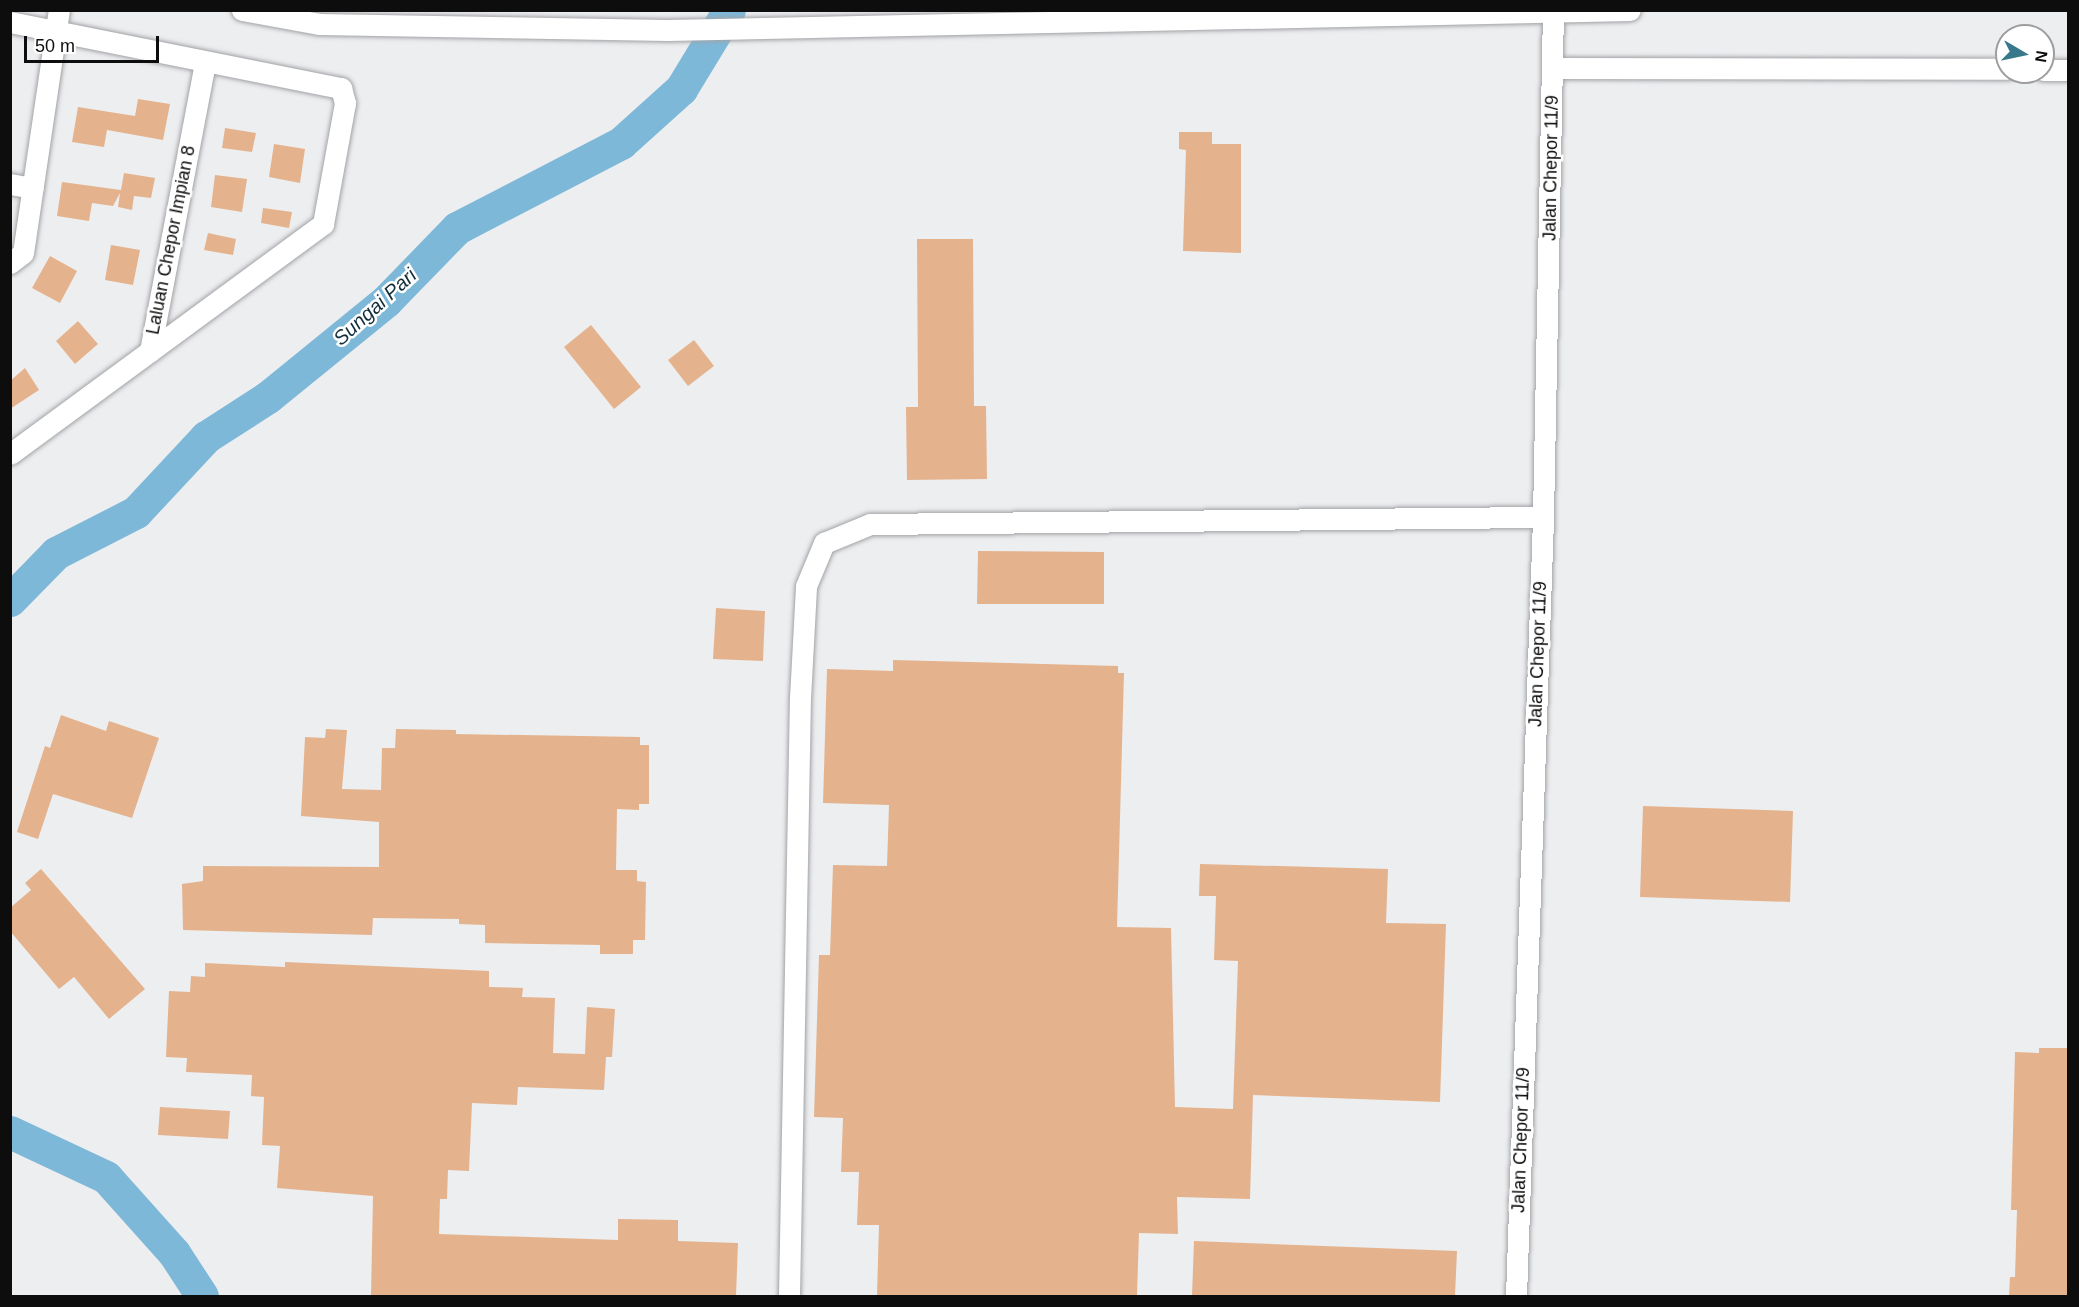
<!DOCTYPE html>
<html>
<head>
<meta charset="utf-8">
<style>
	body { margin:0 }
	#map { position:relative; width:2079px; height:1307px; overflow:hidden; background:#edeef0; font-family:Arial,sans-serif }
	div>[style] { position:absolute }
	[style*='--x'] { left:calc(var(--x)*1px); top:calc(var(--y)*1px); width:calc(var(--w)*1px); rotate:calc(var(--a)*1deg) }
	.river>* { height:33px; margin:-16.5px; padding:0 16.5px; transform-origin:16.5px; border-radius:16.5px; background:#7eb8d9 }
	.building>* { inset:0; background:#e4b38d }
	.roads { filter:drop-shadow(0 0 2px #a2a3a6) drop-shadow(0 0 2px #a2a3a6) }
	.minor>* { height:21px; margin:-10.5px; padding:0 10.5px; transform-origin:10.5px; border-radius:10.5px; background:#fff }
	span { translate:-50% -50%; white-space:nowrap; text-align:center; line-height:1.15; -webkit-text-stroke:5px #fff; paint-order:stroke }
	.street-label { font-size:18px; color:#0d0d0e }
	.water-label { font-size:20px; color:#122e3c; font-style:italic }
	.frame { position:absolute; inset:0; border:12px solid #0d0d0e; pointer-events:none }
	.north { position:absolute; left:1995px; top:24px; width:60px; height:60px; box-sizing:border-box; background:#fff; border:2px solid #9e9e9f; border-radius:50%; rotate:99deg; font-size:16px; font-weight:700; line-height:24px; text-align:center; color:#0d0d0e }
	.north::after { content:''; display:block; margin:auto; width:21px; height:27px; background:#37798b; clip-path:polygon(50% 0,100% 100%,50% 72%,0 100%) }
	.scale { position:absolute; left:24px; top:36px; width:135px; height:27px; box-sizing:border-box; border:3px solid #0d0d0e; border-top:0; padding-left:8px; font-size:18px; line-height:21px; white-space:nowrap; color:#0d0d0e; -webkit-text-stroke:4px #fff; paint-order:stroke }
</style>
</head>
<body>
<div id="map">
	<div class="river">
		<div style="--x:10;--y:600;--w:66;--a:-45.6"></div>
		<div style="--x:56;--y:553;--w:90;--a:-27.1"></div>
		<div style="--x:136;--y:512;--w:103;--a:-47"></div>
		<div style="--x:206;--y:437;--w:74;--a:-32.8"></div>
		<div style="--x:268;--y:397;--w:152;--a:-39.1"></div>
		<div style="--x:386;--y:301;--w:102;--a:-45.8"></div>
		<div style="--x:457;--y:228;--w:185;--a:-27.4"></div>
		<div style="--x:621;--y:143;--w:81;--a:-42"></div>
		<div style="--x:681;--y:89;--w:92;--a:-58.7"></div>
		<div style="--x:10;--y:1132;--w:106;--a:25.1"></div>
		<div style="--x:106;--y:1177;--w:102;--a:48.2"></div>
		<div style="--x:174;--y:1253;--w:51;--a:56.9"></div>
	</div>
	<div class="building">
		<div style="clip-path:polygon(138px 99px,170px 104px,163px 140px,107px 130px,104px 147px,72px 142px,78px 107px,135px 116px)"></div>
		<div style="clip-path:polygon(225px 128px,256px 133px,252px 152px,222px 148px)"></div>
		<div style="clip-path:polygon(1179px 132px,1212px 132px,1212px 144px,1241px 144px,1241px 253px,1183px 251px,1186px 150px,1179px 149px)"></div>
		<div style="clip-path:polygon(274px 144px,305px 149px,300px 183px,269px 177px)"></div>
		<div style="clip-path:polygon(124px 173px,155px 178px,151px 198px,134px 196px,132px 210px,118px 207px,120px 193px,113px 206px,92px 203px,89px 221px,57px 216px,62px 182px,121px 190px)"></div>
		<div style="clip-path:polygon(215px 175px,247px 179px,242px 212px,211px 207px)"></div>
		<div style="clip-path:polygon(263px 208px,292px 212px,289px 228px,261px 223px)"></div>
		<div style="clip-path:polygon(208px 233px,236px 239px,233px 255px,204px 250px)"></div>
		<div style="clip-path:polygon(917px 239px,973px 239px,974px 406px,986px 406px,987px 479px,907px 480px,906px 407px,918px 407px)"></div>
		<div style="clip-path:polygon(111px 245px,140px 250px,133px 285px,105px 280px)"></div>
		<div style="clip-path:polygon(50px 256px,77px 271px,60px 303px,32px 288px)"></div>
		<div style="clip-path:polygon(78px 321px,98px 344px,75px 364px,56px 341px)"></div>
		<div style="clip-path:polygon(591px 325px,641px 387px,614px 409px,564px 347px)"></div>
		<div style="clip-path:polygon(694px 340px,714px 366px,688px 386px,668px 360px)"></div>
		<div style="clip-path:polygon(25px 368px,39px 390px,10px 409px,10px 381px)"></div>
		<div style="clip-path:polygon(978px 551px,1104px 552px,1104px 604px,977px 604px)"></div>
		<div style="clip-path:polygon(716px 608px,765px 611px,763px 661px,713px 659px)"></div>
		<div style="clip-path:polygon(893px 660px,1118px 666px,1118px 673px,1124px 673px,1117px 927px,1171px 928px,1175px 1107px,1233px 1109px,1238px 961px,1214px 960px,1216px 896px,1199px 896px,1200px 864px,1388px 869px,1386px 923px,1446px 924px,1440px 1102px,1253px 1095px,1250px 1199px,1177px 1197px,1178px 1234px,1139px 1233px,1137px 1296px,877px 1296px,879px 1225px,857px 1225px,859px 1172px,841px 1172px,843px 1118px,814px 1117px,819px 955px,830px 955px,833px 865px,887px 866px,889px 805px,823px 803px,827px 669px,893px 671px)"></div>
		<div style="clip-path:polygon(61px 715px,106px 731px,109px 721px,159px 738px,132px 818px,53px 794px,38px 839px,17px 832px,45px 746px,50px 748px)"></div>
		<div style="clip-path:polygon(326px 729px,347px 730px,342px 789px,381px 790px,382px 748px,395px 748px,396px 729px,456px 730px,456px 734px,640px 737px,640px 745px,649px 745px,649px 804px,639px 804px,639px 810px,617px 809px,616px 870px,637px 870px,637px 881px,646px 882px,645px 940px,633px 940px,633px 954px,600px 954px,600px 945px,485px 943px,485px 925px,459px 924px,459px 919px,373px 918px,372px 935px,183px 930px,182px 884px,203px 881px,203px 866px,379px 867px,379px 822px,301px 816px,305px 737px,325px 738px)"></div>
		<div style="clip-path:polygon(1643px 806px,1793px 811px,1790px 902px,1640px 897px)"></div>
		<div style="clip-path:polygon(41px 869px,145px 989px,109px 1019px,74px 977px,59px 989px,10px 931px,10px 908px,31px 890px,25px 883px)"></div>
		<div style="clip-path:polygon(285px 962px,489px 971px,489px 987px,523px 988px,522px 997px,555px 998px,553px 1053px,585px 1054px,587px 1007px,615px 1009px,612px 1057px,606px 1057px,604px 1090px,518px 1087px,517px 1105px,472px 1103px,469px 1171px,448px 1170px,447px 1199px,440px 1199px,439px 1234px,618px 1240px,618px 1219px,678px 1220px,678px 1241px,738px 1243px,736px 1296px,371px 1296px,373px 1196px,277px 1188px,280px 1146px,262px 1145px,264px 1097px,251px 1096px,252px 1075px,186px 1072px,187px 1058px,166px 1057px,169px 991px,190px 992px,191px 976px,205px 977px,205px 963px,285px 967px)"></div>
		<div style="clip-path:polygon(2039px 1048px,2068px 1048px,2068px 1296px,2009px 1296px,2010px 1277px,2015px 1277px,2017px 1210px,2011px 1210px,2015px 1052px,2039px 1053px)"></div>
		<div style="clip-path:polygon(160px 1107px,230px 1111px,228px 1139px,158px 1135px)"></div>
		<div style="clip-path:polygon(1194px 1241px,1457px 1251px,1455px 1296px,1192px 1296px)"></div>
	</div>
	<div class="roads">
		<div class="minor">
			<div style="--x:242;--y:10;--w:78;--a:10.3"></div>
			<div style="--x:319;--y:24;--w:348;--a:1"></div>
			<div style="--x:667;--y:30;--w:963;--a:-1.19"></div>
			<div style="--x:10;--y:22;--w:338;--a:11.3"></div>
			<div style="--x:341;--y:88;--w:16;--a:75"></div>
			<div style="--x:345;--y:103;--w:123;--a:100.3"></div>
			<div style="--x:323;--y:224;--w:388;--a:143.7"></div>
			<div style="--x:1553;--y:68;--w:454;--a:0.1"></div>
			<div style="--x:2043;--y:70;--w:25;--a:0"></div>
			<div style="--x:10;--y:184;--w:23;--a:10"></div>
			<div style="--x:10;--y:263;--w:16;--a:-38"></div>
			<div style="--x:23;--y:253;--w:246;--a:-81.6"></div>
			<div style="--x:150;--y:351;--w:292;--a:-79.2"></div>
			<div style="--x:789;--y:1296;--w:598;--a:-88.95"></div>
			<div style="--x:800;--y:698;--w:112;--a:-86.9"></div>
			<div style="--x:806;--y:586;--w:47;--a:-67.3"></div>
			<div style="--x:824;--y:543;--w:50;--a:-22.4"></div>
			<div style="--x:870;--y:524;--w:673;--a:-0.6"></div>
			<div style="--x:1516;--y:1296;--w:779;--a:-88.01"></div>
			<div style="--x:1543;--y:517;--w:505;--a:-88.87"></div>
		</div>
	</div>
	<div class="street-label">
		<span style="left:1551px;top:168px;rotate:-89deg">Jalan Chepor 11/9</span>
		<span style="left:171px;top:240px;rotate:-79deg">Laluan Chepor Impian 8</span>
		<span style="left:1538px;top:654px;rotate:-88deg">Jalan Chepor 11/9</span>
		<span style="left:1521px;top:1140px;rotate:-88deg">Jalan Chepor 11/9</span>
	</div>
	<div class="water-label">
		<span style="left:375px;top:307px;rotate:-42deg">Sungai Pari</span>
	</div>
	<div class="frame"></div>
	<div class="north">N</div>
	<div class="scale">50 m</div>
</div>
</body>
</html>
